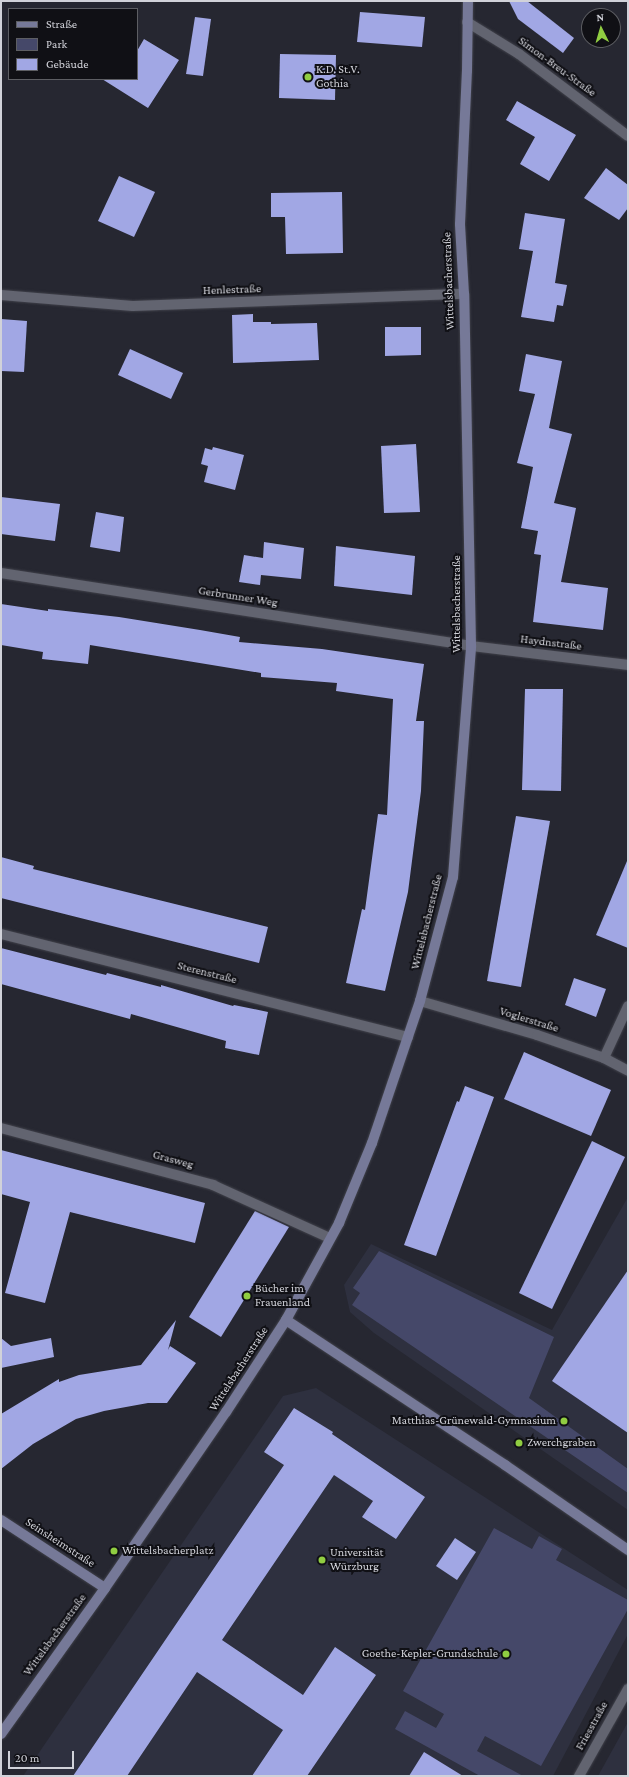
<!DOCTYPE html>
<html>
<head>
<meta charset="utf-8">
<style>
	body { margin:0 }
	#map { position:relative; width:629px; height:1777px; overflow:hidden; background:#262731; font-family:"Crimson Pro",serif }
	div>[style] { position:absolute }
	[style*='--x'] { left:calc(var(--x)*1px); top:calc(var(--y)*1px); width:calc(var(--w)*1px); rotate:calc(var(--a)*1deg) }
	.built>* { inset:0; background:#2e303f }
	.green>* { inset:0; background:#454869 }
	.building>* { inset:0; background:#a1a7e4 }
	.roads { filter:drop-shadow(0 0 1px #41424b) drop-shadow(0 0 1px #41424b) }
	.street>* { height:10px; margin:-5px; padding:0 5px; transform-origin:5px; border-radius:5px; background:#626470 }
	.secondary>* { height:10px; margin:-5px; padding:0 5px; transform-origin:5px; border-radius:5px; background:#767998 }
	.dots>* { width:11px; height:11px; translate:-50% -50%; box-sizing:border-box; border:2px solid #101015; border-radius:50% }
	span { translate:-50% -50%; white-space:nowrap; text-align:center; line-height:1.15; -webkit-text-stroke:4px #101015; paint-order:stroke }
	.street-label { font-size:12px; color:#d1d2d9 }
	.poi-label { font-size:12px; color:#d1d2d9 }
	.left { translate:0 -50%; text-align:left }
	.right { translate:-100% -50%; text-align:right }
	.frame { position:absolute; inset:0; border:2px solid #d1d2d9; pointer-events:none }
	.legend { position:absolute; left:8px; top:8px; width:130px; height:72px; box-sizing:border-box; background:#101015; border:1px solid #5d5e63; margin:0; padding:5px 7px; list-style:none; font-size:12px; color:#d1d2d9 }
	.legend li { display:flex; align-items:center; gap:8px; height:20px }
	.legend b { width:20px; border:1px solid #5d5e63 }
	.north { position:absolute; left:581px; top:8px; width:40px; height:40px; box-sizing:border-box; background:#101015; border:1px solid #5d5e63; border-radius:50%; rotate:355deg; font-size:11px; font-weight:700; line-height:16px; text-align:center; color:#d1d2d9 }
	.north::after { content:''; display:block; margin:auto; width:14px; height:18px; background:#90cd41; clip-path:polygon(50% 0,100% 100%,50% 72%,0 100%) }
	.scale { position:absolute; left:8px; top:1751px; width:66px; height:18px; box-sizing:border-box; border:2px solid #d1d2d9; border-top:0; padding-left:5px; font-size:12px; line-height:14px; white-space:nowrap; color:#d1d2d9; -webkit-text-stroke:3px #101015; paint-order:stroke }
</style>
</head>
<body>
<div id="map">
	<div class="built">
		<div style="clip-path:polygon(628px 1197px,628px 1510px,374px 1333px,350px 1312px,344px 1285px,371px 1244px,552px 1330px)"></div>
		<div style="clip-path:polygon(316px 1388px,628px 1590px,628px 1634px,553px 1776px,23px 1776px,283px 1396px)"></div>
		<div style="clip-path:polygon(628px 1722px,628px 1776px,598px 1776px)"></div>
	</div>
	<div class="green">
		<div style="clip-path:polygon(379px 1251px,554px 1337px,529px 1398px,628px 1469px,628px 1493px,352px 1305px,360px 1293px,353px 1288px)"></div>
		<div style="clip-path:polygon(494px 1528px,532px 1549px,539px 1536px,562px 1549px,556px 1560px,628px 1600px,628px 1609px,541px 1766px,485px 1736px,477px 1751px,523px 1776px,480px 1776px,395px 1729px,405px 1711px,436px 1728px,444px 1714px,403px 1691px)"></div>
	</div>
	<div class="building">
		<div style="clip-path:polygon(509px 1px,527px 1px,574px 38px,563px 53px,518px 19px)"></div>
		<div style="clip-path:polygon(360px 12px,425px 17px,422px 47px,357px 42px)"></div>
		<div style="clip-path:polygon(195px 17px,211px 19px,203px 76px,186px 74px)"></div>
		<div style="clip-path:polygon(144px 39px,179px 60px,148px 108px,102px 79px,137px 79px,137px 51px)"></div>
		<div style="clip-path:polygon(280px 54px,336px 55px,335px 100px,279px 98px)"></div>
		<div style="clip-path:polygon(517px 101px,576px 135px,549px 181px,520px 164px,535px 137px,506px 120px)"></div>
		<div style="clip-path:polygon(606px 168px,628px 185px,628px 208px,619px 220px,584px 198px)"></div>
		<div style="clip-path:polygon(119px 176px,155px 192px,134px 237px,98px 221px)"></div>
		<div style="clip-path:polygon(342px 192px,343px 253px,286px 254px,285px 217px,271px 217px,271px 193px)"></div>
		<div style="clip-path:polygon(525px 213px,565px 219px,555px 283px,567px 285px,563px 306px,557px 305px,554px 322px,521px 317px,533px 251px,519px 249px)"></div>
		<div style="clip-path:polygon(253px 314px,253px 322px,271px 322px,271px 324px,317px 323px,319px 360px,233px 363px,232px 315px)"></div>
		<div style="clip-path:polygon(1px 319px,27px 321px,24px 372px,1px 371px)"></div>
		<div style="clip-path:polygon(385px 327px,421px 327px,421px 355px,385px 356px)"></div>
		<div style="clip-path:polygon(130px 349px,183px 373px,171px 399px,118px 375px)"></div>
		<div style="clip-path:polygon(526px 354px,562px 361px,549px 428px,572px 434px,554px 503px,576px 508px,561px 582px,608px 588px,603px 630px,533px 622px,541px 555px,534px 554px,538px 531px,521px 528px,533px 467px,517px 463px,535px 394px,519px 391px)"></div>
		<div style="clip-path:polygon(416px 444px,420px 512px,384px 513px,381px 446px)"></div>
		<div style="clip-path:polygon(213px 447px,244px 455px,235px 490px,204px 482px,208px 466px,201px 464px,205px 448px,212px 450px)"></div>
		<div style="clip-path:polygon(1px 497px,60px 504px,55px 541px,1px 534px)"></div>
		<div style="clip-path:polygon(96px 512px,124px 517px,120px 552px,90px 547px)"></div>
		<div style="clip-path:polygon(264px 542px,304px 548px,301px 579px,261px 575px,260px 585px,239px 582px,244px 555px,263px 558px)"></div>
		<div style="clip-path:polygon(336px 546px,415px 556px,412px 595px,334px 586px)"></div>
		<div style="clip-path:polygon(1px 604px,48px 611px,48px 609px,119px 617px,200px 630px,240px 637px,239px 642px,322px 649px,424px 664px,416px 721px,424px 721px,421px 791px,408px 892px,385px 991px,346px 983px,362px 909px,365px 910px,378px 814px,387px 815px,393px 699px,336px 691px,337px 683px,261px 677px,261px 673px,90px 645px,88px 664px,42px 659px,43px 652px,1px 645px)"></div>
		<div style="clip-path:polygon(525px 689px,563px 689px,561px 791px,522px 790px)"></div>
		<div style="clip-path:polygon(516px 816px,550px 821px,521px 987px,487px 981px)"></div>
		<div style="clip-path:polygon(1px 857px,34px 866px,33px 869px,268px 927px,259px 963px,1px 898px)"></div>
		<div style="clip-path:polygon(627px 861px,628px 861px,628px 948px,596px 935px)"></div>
		<div style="clip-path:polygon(1px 948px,106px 975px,107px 973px,161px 987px,161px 985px,233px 1006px,234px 1005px,268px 1012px,259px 1055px,225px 1048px,226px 1041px,131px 1014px,130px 1019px,1px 984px)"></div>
		<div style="clip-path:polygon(574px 978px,606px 989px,596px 1017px,565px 1005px)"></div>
		<div style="clip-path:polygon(524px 1052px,611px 1090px,591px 1136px,504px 1099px)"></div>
		<div style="clip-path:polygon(465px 1086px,494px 1097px,436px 1256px,404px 1245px,457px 1101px,459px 1102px)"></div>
		<div style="clip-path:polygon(592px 1141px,625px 1157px,552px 1309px,519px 1293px)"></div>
		<div style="clip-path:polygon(1px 1150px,205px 1203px,195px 1243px,70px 1212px,45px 1303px,5px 1293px,30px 1202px,1px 1194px)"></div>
		<div style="clip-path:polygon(255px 1211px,289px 1227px,221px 1337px,189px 1317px)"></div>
		<div style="clip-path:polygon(628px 1270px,628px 1433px,552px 1381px)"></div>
		<div style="clip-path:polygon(176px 1320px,168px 1350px,170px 1346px,196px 1363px,167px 1403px,148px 1403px,104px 1411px,76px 1419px,33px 1444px,1px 1469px,1px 1414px,59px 1379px,59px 1382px,79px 1375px,141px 1365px)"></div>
		<div style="clip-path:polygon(1px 1338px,11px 1346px,51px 1338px,54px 1357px,1px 1368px)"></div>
		<div style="clip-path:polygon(294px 1408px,333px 1432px,332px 1434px,425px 1497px,396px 1539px,362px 1517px,373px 1501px,334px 1475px,222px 1640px,303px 1695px,335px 1647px,376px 1675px,307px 1776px,252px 1776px,283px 1730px,197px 1672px,127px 1776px,73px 1776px,284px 1465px,264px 1452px)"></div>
		<div style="clip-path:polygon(455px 1538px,476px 1552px,457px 1580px,436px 1566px)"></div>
		<div style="clip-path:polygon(424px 1752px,463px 1776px,409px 1776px)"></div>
	</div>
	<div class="roads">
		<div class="street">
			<div style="--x:467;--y:22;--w:61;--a:31.6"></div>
			<div style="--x:519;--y:54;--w:136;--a:37"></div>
			<div style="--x:1;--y:295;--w:132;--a:4.8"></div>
			<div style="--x:133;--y:306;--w:331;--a:-2.1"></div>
			<div style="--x:1;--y:573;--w:476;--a:8.8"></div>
			<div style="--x:471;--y:646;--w:158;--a:6.9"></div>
			<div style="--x:1;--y:934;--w:420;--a:14.2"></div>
			<div style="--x:420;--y:1001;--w:122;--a:16.2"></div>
			<div style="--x:537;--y:1035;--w:71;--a:18.9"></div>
			<div style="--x:604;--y:1058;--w:27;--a:28"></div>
			<div style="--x:604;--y:1058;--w:57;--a:-65.2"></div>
			<div style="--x:1;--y:1128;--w:220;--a:15"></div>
			<div style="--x:213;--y:1185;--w:128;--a:24.4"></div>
			<div style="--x:579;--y:1776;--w:100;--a:-60.6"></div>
		</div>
		<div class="secondary">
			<div style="--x:286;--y:1320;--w:263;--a:33.5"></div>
			<div style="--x:505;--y:1465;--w:150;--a:34.6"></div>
			<div style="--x:1;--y:1520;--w:124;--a:33.2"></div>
			<div style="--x:1;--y:1734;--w:179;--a:-54.5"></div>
			<div style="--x:105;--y:1588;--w:214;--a:-55.5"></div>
			<div style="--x:226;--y:1412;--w:110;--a:-56.9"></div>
			<div style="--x:286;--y:1320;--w:111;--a:-61.3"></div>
			<div style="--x:339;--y:1223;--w:87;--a:-67.6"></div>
			<div style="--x:372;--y:1143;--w:150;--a:-71.3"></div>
			<div style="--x:420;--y:1001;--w:128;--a:-75.1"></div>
			<div style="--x:453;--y:877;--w:232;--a:-85.5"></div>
			<div style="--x:471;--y:646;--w:352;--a:-91.1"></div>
			<div style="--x:464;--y:294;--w:70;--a:-93.3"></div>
			<div style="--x:460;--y:224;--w:153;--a:-87.4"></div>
			<div style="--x:467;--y:71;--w:70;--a:-89.2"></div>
		</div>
	</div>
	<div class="dots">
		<div style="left:308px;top:77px;background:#90cd41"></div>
		<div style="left:247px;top:1296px;background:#90cd41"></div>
		<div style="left:564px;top:1421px;background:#90cd41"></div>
		<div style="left:519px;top:1443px;background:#90cd41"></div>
		<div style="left:114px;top:1551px;background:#90cd41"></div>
		<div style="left:322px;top:1560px;background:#90cd41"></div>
		<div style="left:506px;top:1654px;background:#90cd41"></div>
	</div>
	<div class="street-label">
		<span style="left:557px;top:67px;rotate:36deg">Simon-Breu-Straße</span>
		<span style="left:449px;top:281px;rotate:-92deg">Wittelsbacherstraße</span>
		<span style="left:232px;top:290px;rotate:-2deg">Henlestraße</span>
		<span style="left:238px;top:597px;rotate:9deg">Gerbrunner Weg</span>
		<span style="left:457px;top:604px;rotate:-90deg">Wittelsbacherstraße</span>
		<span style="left:551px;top:643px;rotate:7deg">Haydnstraße</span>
		<span style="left:427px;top:922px;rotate:-76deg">Wittelsbacherstraße</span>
		<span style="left:207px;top:973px;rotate:14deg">Sterenstraße</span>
		<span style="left:529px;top:1020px;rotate:17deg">Voglerstraße</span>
		<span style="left:173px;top:1160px;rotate:15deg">Grasweg</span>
		<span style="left:239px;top:1369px;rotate:-57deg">Wittelsbacherstraße</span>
		<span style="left:60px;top:1543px;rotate:33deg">Seinsheimstraße</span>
		<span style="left:55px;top:1635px;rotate:-54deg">Wittelsbacherstraße</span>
		<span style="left:592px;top:1726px;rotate:-61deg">Friesstraße</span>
	</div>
	<div class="poi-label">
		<span class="left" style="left:316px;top:77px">K.D. St.V.<br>Gothia</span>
		<span class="left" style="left:255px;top:1296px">Bücher im<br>Frauenland</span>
		<span class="right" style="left:556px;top:1421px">Matthias-Grünewald-Gymnasium</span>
		<span class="left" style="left:527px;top:1443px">Zwerchgraben</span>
		<span class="left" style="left:122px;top:1551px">Wittelsbacherplatz</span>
		<span class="left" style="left:330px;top:1560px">Universität<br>Würzburg</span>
		<span class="right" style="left:498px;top:1654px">Goethe-Kepler-Grundschule</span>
	</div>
	<div class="frame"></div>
	<ul class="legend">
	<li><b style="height:5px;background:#767998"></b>Straße</li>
	<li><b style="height:11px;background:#454869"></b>Park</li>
	<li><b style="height:11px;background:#a1a7e4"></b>Gebäude</li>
	</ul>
	<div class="north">N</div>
	<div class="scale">20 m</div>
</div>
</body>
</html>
